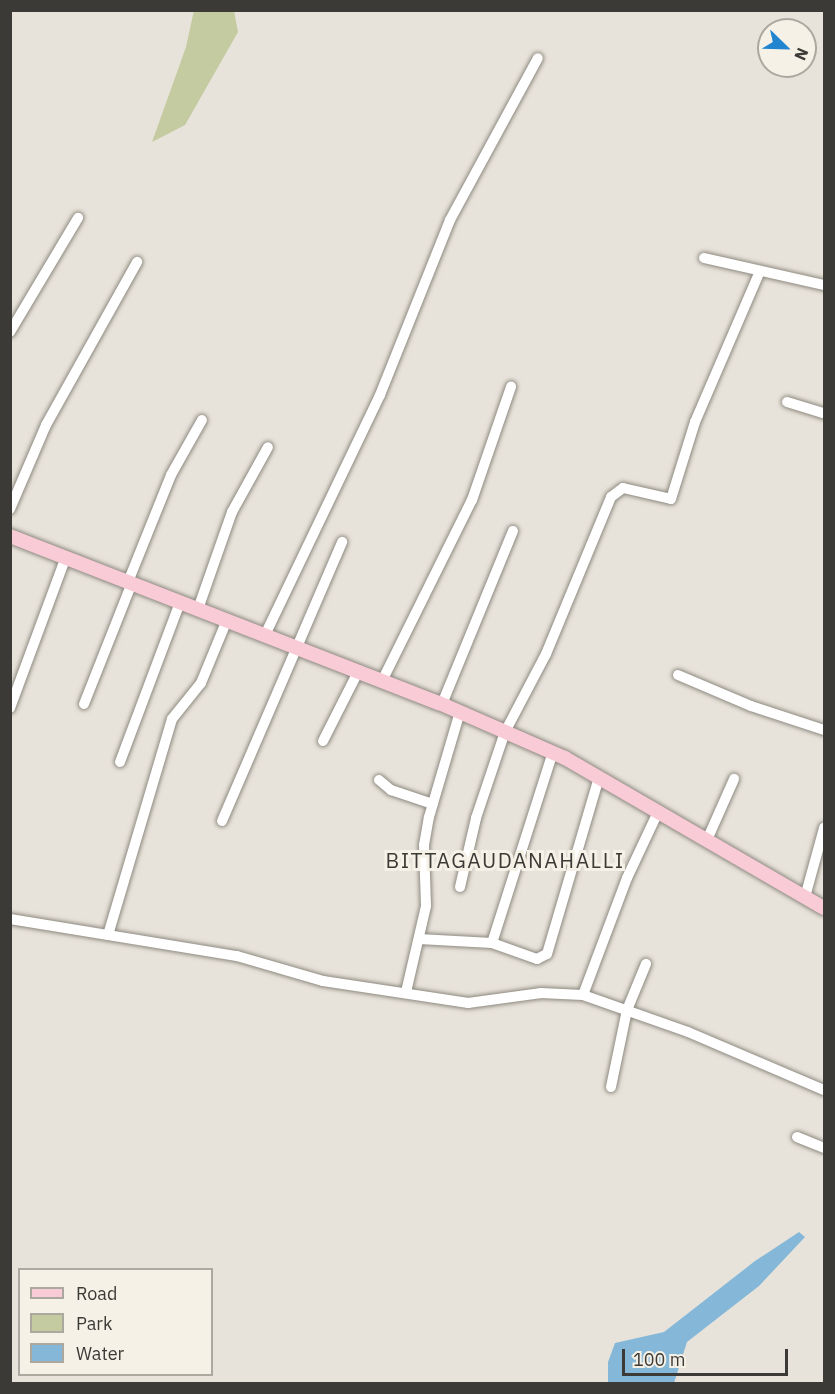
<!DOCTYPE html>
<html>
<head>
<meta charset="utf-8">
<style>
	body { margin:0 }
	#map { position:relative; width:835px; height:1394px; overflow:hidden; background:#e8e3da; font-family:"IBM Plex Sans",sans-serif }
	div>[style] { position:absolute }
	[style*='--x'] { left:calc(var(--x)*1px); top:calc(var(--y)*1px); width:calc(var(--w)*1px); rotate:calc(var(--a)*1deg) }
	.green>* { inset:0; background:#c4cba0 }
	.water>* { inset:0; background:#85b8d8 }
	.roads { filter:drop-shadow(0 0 2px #8e8a81) drop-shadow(0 0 2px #8e8a81) }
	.minor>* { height:10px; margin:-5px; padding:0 5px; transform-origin:5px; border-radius:5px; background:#fff }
	.major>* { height:14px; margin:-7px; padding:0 7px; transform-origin:7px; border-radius:7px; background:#f9cbd7 }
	span { translate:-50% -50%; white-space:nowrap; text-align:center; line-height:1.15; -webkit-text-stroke:6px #f5f1e7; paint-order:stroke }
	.quarter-label { font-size:21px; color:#3c3a36; letter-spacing:1.5px }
	.frame { position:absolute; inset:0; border:12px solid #3c3a36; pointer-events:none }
	.legend { position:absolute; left:18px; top:1268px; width:195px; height:108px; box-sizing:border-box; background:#f5f1e7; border:2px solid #aba8a0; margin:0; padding:8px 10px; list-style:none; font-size:18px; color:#3c3a36 }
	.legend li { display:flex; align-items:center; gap:12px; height:30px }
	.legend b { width:30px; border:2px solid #aba8a0 }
	.north { position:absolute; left:757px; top:18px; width:60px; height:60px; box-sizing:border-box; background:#f5f1e7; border:2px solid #aba8a0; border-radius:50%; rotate:113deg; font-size:16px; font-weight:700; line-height:24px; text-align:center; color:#3c3a36 }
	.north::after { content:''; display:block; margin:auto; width:21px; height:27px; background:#2084cf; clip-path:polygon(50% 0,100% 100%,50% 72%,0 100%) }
	.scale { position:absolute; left:622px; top:1349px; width:166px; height:27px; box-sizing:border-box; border:3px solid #3c3a36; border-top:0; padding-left:8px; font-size:18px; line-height:21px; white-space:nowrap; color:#3c3a36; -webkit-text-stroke:4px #f5f1e7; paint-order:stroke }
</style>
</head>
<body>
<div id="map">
	<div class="green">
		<div style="clip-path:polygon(194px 10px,234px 11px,238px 32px,185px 125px,152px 142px,186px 47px)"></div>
	</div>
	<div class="water">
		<div style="clip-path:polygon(799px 1232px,805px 1237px,759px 1286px,687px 1342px,674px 1383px,608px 1383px,608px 1362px,615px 1343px,664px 1332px,755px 1261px)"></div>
	</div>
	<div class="roads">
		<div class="minor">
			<div style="--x:704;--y:258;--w:123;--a:12.7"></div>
			<div style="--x:10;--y:332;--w:133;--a:-59.2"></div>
			<div style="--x:787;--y:402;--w:39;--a:17"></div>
			<div style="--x:10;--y:509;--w:91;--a:-66.8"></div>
			<div style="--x:46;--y:425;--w:187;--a:-60.8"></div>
			<div style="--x:128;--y:582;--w:115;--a:-68.1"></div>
			<div style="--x:171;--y:475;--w:63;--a:-60.6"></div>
			<div style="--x:198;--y:609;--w:103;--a:-70.7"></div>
			<div style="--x:232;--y:512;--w:74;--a:-61"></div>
			<div style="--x:265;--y:635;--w:266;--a:-64.4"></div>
			<div style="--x:380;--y:395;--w:188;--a:-68.2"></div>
			<div style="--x:450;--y:220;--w:184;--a:-61.5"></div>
			<div style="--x:678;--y:675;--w:79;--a:23"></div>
			<div style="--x:751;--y:706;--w:77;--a:18.2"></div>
			<div style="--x:382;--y:681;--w:202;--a:-63.6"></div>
			<div style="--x:472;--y:500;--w:120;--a:-71"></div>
			<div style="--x:84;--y:704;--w:130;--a:-68.4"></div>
			<div style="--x:442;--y:704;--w:187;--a:-67.7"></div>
			<div style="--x:10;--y:708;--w:161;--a:-69.7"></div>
			<div style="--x:323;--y:741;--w:77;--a:-63.1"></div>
			<div style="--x:120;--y:762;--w:171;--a:-69.4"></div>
			<div style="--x:379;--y:780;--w:16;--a:40"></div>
			<div style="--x:391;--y:790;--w:44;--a:18.4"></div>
			<div style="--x:222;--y:821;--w:304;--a:-66.7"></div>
			<div style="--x:707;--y:840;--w:67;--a:-66.1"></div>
			<div style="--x:460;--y:887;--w:71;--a:-76.9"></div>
			<div style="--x:476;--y:818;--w:91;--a:-71.4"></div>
			<div style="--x:505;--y:732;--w:88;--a:-62.3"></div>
			<div style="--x:546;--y:654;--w:170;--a:-67.5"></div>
			<div style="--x:611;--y:497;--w:15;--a:-37"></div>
			<div style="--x:623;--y:488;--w:49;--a:12.9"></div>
			<div style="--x:671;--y:499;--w:81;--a:-72.7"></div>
			<div style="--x:695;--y:422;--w:164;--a:-66.7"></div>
			<div style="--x:805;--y:897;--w:72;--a:-74.6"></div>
			<div style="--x:10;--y:919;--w:230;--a:9.3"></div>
			<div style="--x:237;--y:956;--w:90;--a:16.2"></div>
			<div style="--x:323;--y:981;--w:147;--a:8.6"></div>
			<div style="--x:468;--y:1003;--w:74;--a:-7.8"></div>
			<div style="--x:541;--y:993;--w:42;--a:2.7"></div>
			<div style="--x:583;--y:995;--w:111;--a:19.4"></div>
			<div style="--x:688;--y:1032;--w:148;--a:23.1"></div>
			<div style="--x:108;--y:935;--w:225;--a:-73.5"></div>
			<div style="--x:172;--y:719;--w:46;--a:-51.1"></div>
			<div style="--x:201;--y:683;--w:68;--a:-67.6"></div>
			<div style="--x:419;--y:939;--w:73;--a:3.1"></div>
			<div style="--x:492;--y:943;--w:48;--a:19.6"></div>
			<div style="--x:537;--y:959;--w:11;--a:-27"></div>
			<div style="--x:547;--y:954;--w:184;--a:-73.6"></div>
			<div style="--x:492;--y:943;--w:201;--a:-72.3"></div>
			<div style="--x:406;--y:992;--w:88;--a:-76.9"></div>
			<div style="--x:426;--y:906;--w:61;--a:-91.9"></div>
			<div style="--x:424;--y:845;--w:28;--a:-80"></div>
			<div style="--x:429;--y:817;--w:109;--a:-73.6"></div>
			<div style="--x:583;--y:995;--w:125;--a:-69.4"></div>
			<div style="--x:627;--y:878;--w:73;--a:-64.8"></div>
			<div style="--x:611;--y:1087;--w:79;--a:-78.3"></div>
			<div style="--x:627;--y:1010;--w:50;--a:-67.6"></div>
			<div style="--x:797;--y:1137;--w:29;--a:22"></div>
		</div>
		<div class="major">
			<div style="--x:10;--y:536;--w:460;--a:21.3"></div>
			<div style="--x:439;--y:703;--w:137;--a:23.6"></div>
			<div style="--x:565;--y:758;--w:299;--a:30.1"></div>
		</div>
	</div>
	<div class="quarter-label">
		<span style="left:505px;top:860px">BITTAGAUDANAHALLI</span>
	</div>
	<div class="frame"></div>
	<ul class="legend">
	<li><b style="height:8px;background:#f9cbd7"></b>Road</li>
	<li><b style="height:16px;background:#c4cba0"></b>Park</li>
	<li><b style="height:16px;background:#85b8d8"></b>Water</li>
	</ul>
	<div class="north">N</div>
	<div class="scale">100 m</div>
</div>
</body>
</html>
